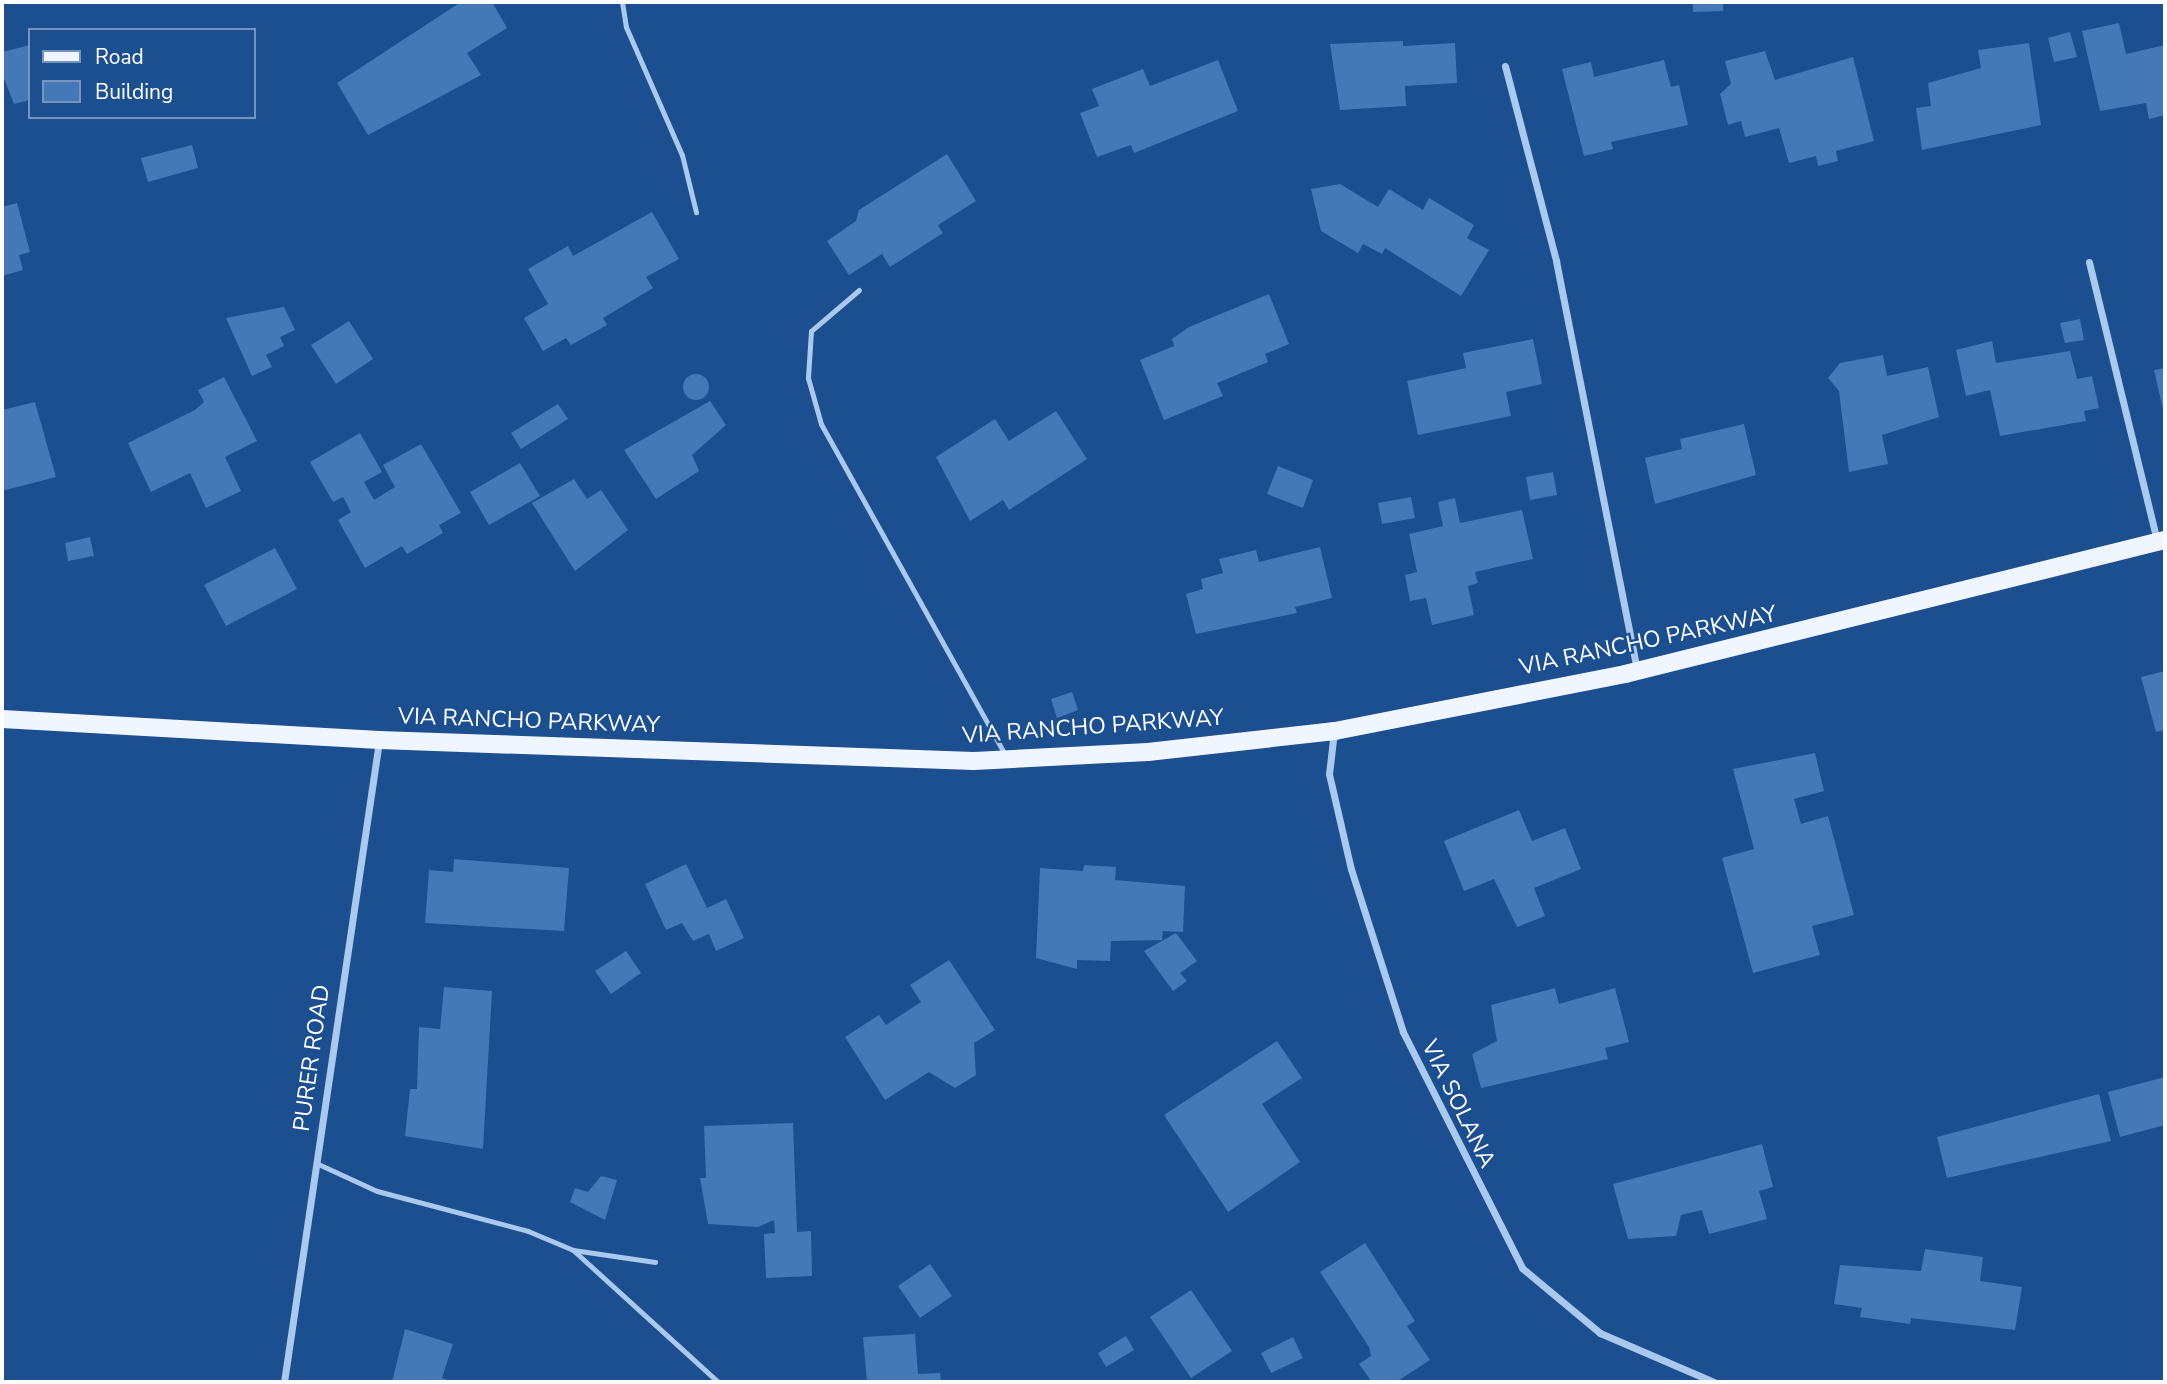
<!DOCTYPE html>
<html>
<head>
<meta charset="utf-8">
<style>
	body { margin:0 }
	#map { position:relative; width:2167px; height:1384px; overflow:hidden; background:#1b4f8f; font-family:"Nunito Sans",sans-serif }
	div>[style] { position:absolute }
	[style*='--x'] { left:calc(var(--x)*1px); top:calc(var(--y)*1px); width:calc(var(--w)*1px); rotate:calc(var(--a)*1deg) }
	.building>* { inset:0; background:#4478b7 }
	.round { border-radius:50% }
	.lane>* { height:5px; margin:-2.5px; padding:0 2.5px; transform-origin:2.5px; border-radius:2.5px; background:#a9c9ee }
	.street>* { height:7px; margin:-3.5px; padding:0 3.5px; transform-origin:3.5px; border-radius:3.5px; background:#a9c9ee }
	.primary>* { height:18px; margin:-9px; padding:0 9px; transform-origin:9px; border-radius:9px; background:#f0f6ff }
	span { translate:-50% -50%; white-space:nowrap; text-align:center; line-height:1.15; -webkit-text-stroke:5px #1b4f8f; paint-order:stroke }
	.street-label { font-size:23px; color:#fff }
	.frame { position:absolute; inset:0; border:4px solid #fff; pointer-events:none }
	.legend { position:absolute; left:28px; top:28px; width:228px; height:91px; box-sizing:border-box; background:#1b4f8f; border:2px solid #7695bc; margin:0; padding:9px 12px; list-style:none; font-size:21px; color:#fff }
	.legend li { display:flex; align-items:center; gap:14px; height:35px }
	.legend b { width:35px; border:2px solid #7695bc }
</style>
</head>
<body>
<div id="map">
	<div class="building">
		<div style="clip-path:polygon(461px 2px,492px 2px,507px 28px,467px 53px,481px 75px,368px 135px,337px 83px)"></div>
		<div style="clip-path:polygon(1693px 2px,1723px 2px,1723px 11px,1693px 12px)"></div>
		<div style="clip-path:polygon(2119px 23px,2126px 54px,2165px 45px,2165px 115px,2149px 119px,2146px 103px,2100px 111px,2082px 31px)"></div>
		<div style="clip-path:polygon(2070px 32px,2077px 57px,2054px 62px,2048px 38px)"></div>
		<div style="clip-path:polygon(1403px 41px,1403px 46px,1455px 43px,1457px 83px,1405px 86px,1406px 106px,1340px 110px,1330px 44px)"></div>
		<div style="clip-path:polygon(2029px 43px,2041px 125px,1922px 150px,1916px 108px,1931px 106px,1928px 83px,1981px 68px,1978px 50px)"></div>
		<div style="clip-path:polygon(30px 45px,30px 100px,14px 104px,2px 73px,2px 52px)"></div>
		<div style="clip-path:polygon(1765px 51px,1775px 80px,1853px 57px,1874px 141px,1836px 151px,1838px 161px,1818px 166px,1816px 156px,1789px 163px,1779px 128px,1745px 137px,1741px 121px,1728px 125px,1720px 94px,1731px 84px,1725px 61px)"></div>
		<div style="clip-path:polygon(1218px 60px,1238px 111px,1134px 153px,1131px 145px,1097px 157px,1080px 113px,1099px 106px,1092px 89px,1143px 69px,1150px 86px)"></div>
		<div style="clip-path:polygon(1664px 60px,1671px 87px,1679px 85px,1688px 125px,1611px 142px,1613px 149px,1584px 156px,1562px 69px,1591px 62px,1594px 77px)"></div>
		<div style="clip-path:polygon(192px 145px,198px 168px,148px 182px,141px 158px)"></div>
		<div style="clip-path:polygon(947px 154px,976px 201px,938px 225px,943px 233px,890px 267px,882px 254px,849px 275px,827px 241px,856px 221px,859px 210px)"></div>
		<div style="clip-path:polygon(1340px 184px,1378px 207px,1389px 189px,1423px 210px,1429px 198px,1474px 225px,1467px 238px,1489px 250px,1461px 296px,1385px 248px,1382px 254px,1363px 244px,1358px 253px,1321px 231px,1311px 189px)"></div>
		<div style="clip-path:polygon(17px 203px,30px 252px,19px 255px,23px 270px,2px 276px,2px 207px)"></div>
		<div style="clip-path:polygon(652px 212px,679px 259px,646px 277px,653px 288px,603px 318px,607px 325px,571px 345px,566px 338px,543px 351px,524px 318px,548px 304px,528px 269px,568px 246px,573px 256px)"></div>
		<div style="clip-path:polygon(1269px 294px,1289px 344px,1265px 354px,1268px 362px,1217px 383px,1223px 396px,1164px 420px,1140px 360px,1174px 346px,1172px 339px,1189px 327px)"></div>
		<div style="clip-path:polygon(284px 307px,295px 330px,280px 337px,284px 346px,266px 355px,272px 367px,252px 376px,226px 318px)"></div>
		<div style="clip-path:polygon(2080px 319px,2084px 340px,2065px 343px,2060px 323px)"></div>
		<div style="clip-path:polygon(349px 321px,373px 359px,336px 384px,311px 345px)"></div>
		<div style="clip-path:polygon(1533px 339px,1542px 384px,1506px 392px,1511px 416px,1418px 435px,1407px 381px,1466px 368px,1463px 353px)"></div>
		<div style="clip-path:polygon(1992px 341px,1996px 363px,2070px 351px,2077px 379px,2092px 376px,2099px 408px,2084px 411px,2086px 421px,2000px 436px,1990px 390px,1966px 396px,1956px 350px)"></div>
		<div style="clip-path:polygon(1883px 355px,1887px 376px,1928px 367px,1939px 417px,1882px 435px,1888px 464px,1849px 472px,1839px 391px,1828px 378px,1840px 363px)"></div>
		<div style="clip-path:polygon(2165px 368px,2165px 414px,2164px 414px,2154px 370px)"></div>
		<div class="round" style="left:683px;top:374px;width:26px;height:26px"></div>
		<div style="clip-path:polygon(224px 377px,257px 441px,225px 457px,241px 491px,206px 508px,190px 473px,151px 492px,128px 443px,195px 410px,204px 402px,198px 390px)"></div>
		<div style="clip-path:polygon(710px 401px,726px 425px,692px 455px,699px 471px,656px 499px,624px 450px)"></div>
		<div style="clip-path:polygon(35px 402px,56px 477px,2px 491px,2px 410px)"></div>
		<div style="clip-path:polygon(558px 404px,568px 419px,521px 449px,511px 433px)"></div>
		<div style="clip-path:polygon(1056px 411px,1087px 459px,1009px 510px,1003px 500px,970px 521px,936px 457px,995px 419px,1009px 441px)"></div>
		<div style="clip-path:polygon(1744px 424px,1756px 475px,1655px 504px,1645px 458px,1682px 449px,1680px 439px)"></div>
		<div style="clip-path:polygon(360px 433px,382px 472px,364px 482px,374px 500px,395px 487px,383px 465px,421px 444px,461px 513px,439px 525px,443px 533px,407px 554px,402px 546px,365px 568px,338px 520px,351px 512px,343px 497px,333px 502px,310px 462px)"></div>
		<div style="clip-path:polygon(520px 463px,540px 496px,489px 525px,470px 492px)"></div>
		<div style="clip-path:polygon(1278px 466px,1313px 480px,1303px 508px,1267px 494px)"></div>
		<div style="clip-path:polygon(1553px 472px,1557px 495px,1530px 500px,1526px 477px)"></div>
		<div style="clip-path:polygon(574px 479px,587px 499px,601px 490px,628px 530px,575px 571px,532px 503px)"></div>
		<div style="clip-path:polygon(1411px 497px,1415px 518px,1382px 524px,1378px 503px)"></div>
		<div style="clip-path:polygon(1455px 498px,1460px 523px,1522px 510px,1533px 559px,1475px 572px,1478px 583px,1468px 586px,1474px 615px,1432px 625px,1426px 598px,1410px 601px,1405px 575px,1417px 572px,1409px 534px,1443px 526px,1438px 502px)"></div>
		<div style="clip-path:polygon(90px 537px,94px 556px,68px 561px,65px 543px)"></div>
		<div style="clip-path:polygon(1320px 547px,1332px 598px,1295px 607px,1297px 613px,1196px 634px,1186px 594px,1203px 589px,1201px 579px,1223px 573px,1219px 559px,1256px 550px,1259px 562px)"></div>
		<div style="clip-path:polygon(275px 548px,297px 589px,226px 626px,204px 585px)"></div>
		<div style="clip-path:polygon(2165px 671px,2165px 730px,2156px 732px,2141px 677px)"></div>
		<div style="clip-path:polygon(1072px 692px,1078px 710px,1057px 718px,1051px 699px)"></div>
		<div style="clip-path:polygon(1815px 753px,1824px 791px,1794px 799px,1801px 824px,1828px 816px,1854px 915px,1812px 926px,1820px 955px,1753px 973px,1722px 858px,1754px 849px,1733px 769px)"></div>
		<div style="clip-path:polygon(1519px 810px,1532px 841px,1565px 828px,1581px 869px,1534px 888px,1545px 916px,1517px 927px,1494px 879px,1464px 891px,1444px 841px)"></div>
		<div style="clip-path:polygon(454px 859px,569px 868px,564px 931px,425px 923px,429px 870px,453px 872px)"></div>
		<div style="clip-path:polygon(686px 864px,707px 908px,726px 899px,744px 938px,716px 951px,709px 934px,693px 941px,682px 923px,666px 930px,645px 884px)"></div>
		<div style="clip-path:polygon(1084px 865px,1116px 867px,1115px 880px,1185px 886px,1183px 932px,1163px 931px,1162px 940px,1111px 941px,1110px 961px,1077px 960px,1077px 969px,1036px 958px,1040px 868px,1083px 871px)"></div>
		<div style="clip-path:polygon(1176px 933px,1197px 961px,1180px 973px,1187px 981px,1173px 991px,1144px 951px)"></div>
		<div style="clip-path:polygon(626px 951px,641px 973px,611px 994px,595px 971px)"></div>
		<div style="clip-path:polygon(949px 960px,995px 1030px,974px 1043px,976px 1075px,955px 1088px,929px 1072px,885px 1100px,845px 1037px,879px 1015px,886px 1025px,921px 1002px,910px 985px)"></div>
		<div style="clip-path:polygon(444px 987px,492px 991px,483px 1149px,405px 1136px,410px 1089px,417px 1089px,419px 1027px,440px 1029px)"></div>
		<div style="clip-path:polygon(1555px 988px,1559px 1004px,1615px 988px,1629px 1042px,1605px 1048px,1608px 1059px,1481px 1088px,1472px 1054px,1497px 1041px,1491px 1005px)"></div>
		<div style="clip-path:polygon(1277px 1041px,1302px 1078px,1262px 1104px,1300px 1162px,1228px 1212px,1164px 1115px)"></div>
		<div style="clip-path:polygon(2165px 1077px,2165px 1125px,2120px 1137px,2108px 1092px)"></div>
		<div style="clip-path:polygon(2099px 1094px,2111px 1141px,1947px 1178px,1937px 1137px)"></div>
		<div style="clip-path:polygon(793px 1123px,797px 1232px,811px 1231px,812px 1276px,766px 1278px,764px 1234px,775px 1233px,774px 1220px,758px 1227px,708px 1224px,700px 1178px,706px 1178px,704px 1126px)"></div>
		<div style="clip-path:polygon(1762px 1144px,1773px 1187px,1759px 1191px,1767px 1219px,1709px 1234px,1702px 1210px,1681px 1215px,1676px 1236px,1628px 1239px,1613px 1184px)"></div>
		<div style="clip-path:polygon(601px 1176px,617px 1180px,605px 1220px,570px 1202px,575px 1188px,588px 1192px)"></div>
		<div style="clip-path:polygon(1365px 1243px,1415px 1321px,1407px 1326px,1430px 1360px,1396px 1382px,1372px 1382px,1359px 1364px,1371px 1356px,1369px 1347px,1320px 1272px)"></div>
		<div style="clip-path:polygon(1925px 1249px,1983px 1257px,1980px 1281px,2022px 1287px,2015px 1330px,1911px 1318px,1910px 1324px,1860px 1317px,1862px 1308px,1834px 1304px,1840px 1265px,1921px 1271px)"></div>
		<div style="clip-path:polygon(930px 1264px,952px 1296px,920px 1318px,898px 1286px)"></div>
		<div style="clip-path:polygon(1191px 1290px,1232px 1351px,1191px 1378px,1150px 1317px)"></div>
		<div style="clip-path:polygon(405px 1329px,453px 1344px,442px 1378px,453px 1382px,392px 1382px)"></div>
		<div style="clip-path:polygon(915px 1334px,918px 1374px,940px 1373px,941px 1382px,867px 1382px,863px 1337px)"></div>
		<div style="clip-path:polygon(1126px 1336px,1134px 1350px,1106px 1367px,1098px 1353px)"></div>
		<div style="clip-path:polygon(1293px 1337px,1303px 1358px,1271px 1373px,1261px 1353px)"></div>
	</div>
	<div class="lane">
		<div style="--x:622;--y:2;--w:25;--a:81"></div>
		<div style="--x:626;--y:27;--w:140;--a:66.4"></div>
		<div style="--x:682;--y:155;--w:59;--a:76.2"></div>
		<div style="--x:859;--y:290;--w:63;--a:139.5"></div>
		<div style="--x:811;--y:331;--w:47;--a:93.7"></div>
		<div style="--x:808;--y:378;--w:48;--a:74.2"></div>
		<div style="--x:821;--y:424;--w:381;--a:60.9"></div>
		<div style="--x:316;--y:1163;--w:67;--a:24.7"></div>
		<div style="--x:377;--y:1191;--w:156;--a:14.8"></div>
		<div style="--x:528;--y:1231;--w:49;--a:22.9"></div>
		<div style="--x:573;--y:1250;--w:196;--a:42.3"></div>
		<div style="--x:573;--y:1250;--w:83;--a:8.3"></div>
	</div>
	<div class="street">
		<div style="--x:1505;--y:66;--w:202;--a:75.3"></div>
		<div style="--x:1556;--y:261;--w:417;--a:78.8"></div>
		<div style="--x:2089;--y:262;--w:286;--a:76.3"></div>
		<div style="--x:1334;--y:731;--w:43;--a:96.6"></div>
		<div style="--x:1329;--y:774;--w:98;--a:77"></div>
		<div style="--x:1351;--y:869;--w:171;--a:72.3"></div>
		<div style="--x:1403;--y:1032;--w:264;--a:63.2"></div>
		<div style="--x:1522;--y:1268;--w:102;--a:39.8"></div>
		<div style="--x:1600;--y:1333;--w:124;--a:23.3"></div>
		<div style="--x:284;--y:1382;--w:648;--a:-81.57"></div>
	</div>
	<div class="primary">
		<div style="--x:2;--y:719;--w:378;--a:3.2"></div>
		<div style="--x:379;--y:740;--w:595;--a:2.02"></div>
		<div style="--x:974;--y:761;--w:174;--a:-3"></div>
		<div style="--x:1148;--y:752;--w:188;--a:-6.4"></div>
		<div style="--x:1335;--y:731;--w:296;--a:-11.1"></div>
		<div style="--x:1625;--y:674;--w:556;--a:-13.94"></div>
	</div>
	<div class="street-label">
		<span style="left:1648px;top:641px;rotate:-12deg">VIA RANCHO PARKWAY</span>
		<span style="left:529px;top:721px;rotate:2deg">VIA RANCHO PARKWAY</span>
		<span style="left:1093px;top:727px;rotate:-4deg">VIA RANCHO PARKWAY</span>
		<span style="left:312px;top:1058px;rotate:-82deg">PURER ROAD</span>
		<span style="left:1458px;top:1104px;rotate:64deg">VIA SOLANA</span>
	</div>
	<div class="frame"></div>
	<ul class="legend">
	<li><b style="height:9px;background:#f0f6ff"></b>Road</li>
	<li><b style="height:19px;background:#4478b7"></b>Building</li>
	</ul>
</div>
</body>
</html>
